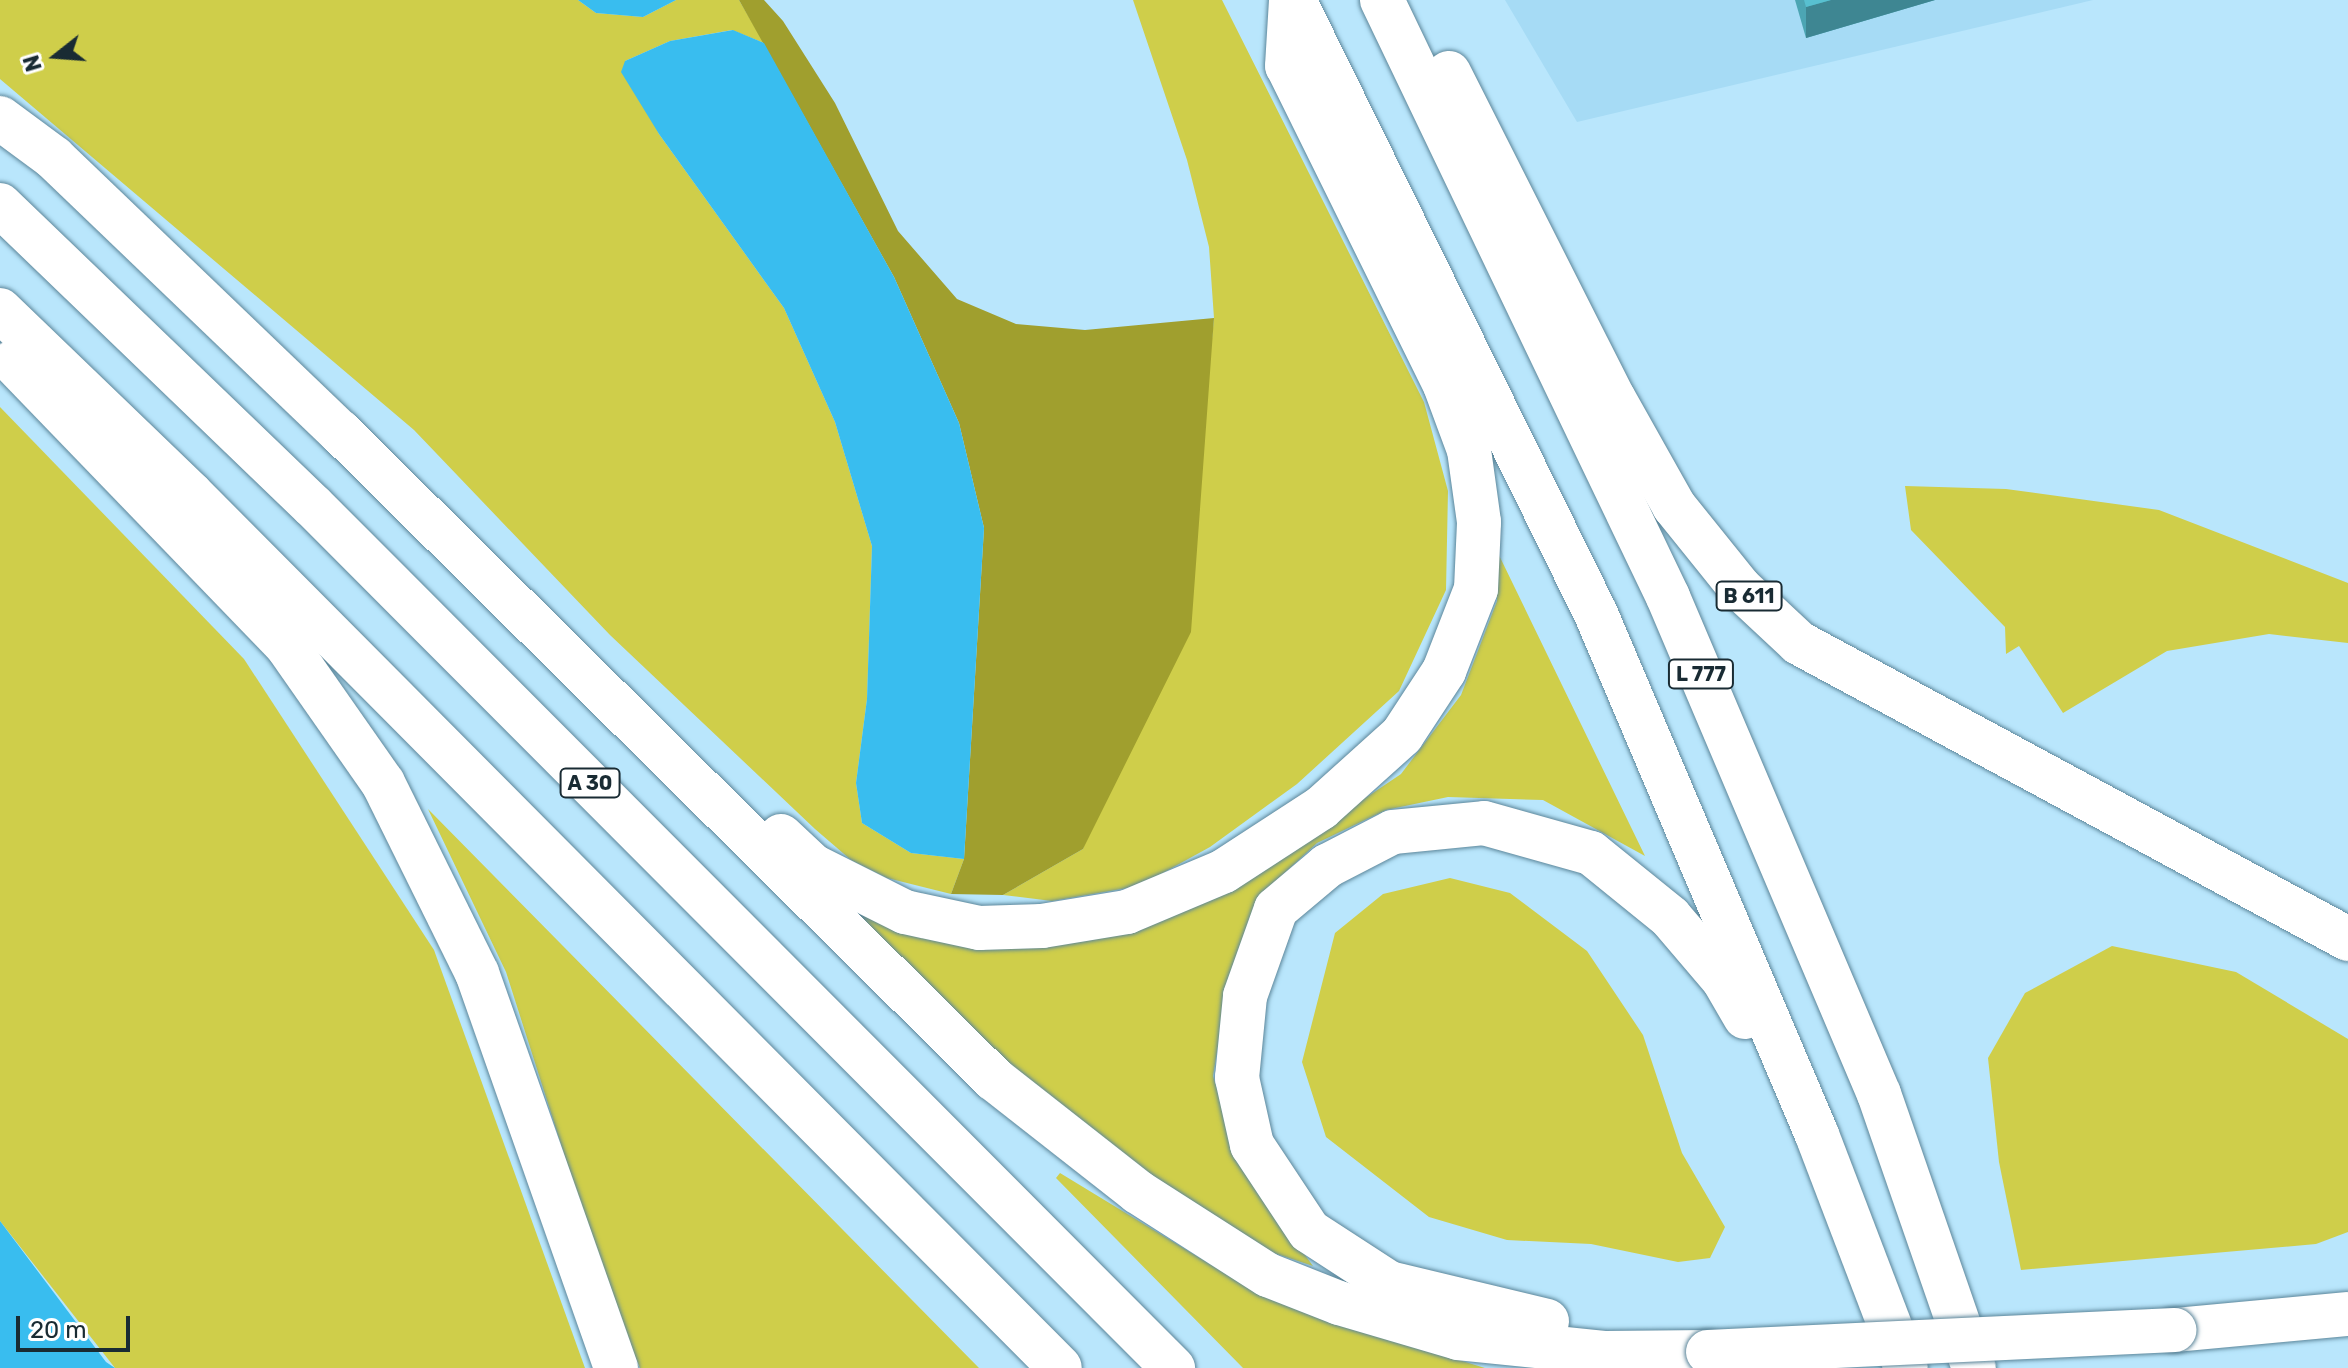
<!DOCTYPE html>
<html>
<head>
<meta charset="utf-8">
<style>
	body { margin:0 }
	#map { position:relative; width:2348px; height:1368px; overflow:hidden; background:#b9e6fc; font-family:Rubik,sans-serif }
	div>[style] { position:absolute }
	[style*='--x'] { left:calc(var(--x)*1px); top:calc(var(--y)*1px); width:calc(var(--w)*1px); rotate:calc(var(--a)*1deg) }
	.built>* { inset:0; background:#a6dbf5 }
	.green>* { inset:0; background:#cfce4a }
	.forest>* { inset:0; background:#a09f2e }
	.water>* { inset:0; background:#39bdef }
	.roads { filter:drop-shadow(0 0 2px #5c869a) drop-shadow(0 0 2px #5c869a) }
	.highway>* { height:44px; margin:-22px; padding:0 22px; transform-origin:22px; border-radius:22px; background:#fff }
	.bridges { filter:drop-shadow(0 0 2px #5c869a) drop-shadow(0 0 2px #5c869a) }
	.highway-bridge>* { height:44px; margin:-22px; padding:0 22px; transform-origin:22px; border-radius:22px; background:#fff }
	.wall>* { inset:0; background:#4ca5b3 }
	.shaded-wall>* { inset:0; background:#3e8692 }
	.building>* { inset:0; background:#58c0d0 }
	span { translate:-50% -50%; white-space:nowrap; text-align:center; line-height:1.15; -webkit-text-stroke:8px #fff; paint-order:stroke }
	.shield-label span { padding:2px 6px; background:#fff; border:2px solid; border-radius:6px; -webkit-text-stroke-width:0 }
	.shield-label { font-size:20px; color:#192b33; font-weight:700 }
	.north { position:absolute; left:16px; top:16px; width:80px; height:80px; -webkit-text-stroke:6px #fff; paint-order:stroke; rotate:253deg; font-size:22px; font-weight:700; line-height:32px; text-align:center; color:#192b33 }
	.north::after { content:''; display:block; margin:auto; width:28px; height:36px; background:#192b33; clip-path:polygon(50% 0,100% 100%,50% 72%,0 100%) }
	.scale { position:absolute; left:16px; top:1316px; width:114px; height:36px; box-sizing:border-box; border:4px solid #192b33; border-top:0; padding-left:10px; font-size:24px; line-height:28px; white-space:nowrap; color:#192b33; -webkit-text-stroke:6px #fff; paint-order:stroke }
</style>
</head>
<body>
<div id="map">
	<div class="built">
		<div style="clip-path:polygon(1505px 0,2093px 0,1577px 122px)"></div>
	</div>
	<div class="green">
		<div style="clip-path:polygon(0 0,578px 0,596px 13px,643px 17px,676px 0,739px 0,764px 43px,732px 30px,670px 41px,625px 61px,659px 134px,784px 308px,835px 422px,872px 546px,867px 699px,856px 783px,862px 823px,911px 853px,964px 859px,951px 894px,887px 878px,851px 860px,815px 829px,610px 635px,414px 430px,0 79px)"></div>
		<div style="clip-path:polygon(1133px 0,1222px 0,1424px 402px,1448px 491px,1446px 590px,1399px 691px,1297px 784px,1210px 847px,1139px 886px,1052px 901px,1003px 895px,1083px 849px,1200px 461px,1214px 318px,1209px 247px,1187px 160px)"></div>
		<div style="clip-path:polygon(0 407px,244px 659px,434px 950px,585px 1368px,115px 1368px,0 1221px)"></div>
		<div style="clip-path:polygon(1905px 486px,2006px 489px,2159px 510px,2348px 583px,2348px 643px,2269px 634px,2167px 651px,2063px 713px,2019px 646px,2006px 654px,2005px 627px,1911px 530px)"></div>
		<div style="clip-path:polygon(1496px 549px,1645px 856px,1543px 800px,1448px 797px,1386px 810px,1317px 843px,1266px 890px,1229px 980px,1213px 1076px,1241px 1168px,1313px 1266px,1256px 1247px,1141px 1175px,1005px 1066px,818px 892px,980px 944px,1315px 832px,1401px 774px,1461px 695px,1497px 601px)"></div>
		<div style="clip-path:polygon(428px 809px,979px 1368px,640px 1368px,610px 1298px,506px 972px)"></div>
		<div style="clip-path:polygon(1450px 878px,1510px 893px,1587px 951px,1643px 1035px,1682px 1153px,1725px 1227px,1710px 1258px,1678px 1262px,1591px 1244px,1507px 1240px,1429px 1217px,1326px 1137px,1302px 1062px,1335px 933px,1383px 894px)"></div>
		<div style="clip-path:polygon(2112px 946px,2236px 972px,2348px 1039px,2348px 1232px,2316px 1244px,2021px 1270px,1999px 1162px,1988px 1058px,2025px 993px)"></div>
		<div style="clip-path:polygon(1060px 1173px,1231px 1277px,1361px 1330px,1485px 1368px,1243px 1368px,1056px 1178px)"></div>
	</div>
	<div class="forest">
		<div style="clip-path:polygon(739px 0,764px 0,783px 21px,835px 103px,898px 231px,957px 299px,1016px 324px,1085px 330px,1214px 318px,1191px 632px,1083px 849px,1003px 895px,951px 894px,964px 859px,984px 528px,959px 423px,894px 277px)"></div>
	</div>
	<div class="water">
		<div style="clip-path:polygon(578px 0,676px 0,643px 17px,596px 13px)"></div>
		<div style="clip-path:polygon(733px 30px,764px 43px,894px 277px,959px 423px,984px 528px,964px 859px,911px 853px,862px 823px,856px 783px,867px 699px,872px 546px,835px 422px,784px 308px,659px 134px,621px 72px,625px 61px,670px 41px)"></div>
		<div style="clip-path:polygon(0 1221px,106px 1362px,115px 1368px,0 1368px)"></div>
	</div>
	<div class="roads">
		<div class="highway">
			<div style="--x:1294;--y:0;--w:684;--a:63.81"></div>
			<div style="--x:1596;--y:614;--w:566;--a:67.01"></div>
			<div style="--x:1817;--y:1135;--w:249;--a:69.1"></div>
			<div style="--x:1382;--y:0;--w:662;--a:64.4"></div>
			<div style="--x:1668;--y:597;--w:540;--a:67"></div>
			<div style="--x:1879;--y:1094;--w:290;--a:70.9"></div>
			<div style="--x:1449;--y:73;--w:365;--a:63.2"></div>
			<div style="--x:1614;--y:399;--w:123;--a:60.7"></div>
			<div style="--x:1674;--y:506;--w:105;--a:51.2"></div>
			<div style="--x:1740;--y:588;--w:81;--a:43"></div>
			<div style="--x:1799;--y:643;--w:624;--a:28.33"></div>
			<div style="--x:0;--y:118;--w:67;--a:36.5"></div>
			<div style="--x:54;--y:158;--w:396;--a:43.8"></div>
			<div style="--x:340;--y:432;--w:920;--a:44.69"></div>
			<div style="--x:994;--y:1079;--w:183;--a:38.1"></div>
			<div style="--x:1138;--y:1192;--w:154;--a:32.6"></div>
			<div style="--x:1268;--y:1275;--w:76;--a:21.5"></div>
			<div style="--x:1339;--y:1303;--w:124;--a:16.4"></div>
			<div style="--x:1458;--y:1338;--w:149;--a:5.8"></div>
			<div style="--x:1606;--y:1353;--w:102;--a:-0.6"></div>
			<div style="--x:0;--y:205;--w:434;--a:43.9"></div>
			<div style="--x:313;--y:506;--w:1218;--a:45.07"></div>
			<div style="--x:0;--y:310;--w:265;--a:43.9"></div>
			<div style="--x:191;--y:494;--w:1232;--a:45.16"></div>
			<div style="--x:13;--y:362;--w:395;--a:46"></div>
			<div style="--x:287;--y:646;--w:167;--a:55"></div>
			<div style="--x:383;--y:783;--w:212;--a:63.7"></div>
			<div style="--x:477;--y:973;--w:419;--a:70.6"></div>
			<div style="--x:781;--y:836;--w:44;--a:43.2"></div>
			<div style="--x:813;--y:866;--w:103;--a:26.6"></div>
			<div style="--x:905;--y:912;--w:76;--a:12.2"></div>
			<div style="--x:979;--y:928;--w:63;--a:-1.8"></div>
			<div style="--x:1042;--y:926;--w:86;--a:-9.4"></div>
			<div style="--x:1127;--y:912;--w:105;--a:-22.9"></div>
			<div style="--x:1224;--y:871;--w:116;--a:-33"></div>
			<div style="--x:1321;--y:808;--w:109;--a:-42"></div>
			<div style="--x:1402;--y:735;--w:77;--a:-56.7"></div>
			<div style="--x:1444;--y:671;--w:88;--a:-68.7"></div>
			<div style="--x:1476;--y:589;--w:67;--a:-87.4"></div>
			<div style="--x:1479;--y:522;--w:73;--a:-97.9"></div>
			<div style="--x:1469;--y:450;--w:69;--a:-110.3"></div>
			<div style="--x:1445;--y:385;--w:356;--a:-116.3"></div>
			<div style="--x:1287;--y:66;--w:66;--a:-86.5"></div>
			<div style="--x:1547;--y:1321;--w:163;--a:-166.5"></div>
			<div style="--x:1389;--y:1283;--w:95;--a:-147"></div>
			<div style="--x:1309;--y:1231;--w:103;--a:-123.5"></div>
			<div style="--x:1252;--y:1145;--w:69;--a:-102.6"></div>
			<div style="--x:1237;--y:1078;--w:82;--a:-84.4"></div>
			<div style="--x:1245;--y:996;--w:92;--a:-70.4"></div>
			<div style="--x:1276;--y:909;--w:67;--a:-40.1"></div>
			<div style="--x:1327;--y:866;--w:74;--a:-27.3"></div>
			<div style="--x:1393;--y:832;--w:91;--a:-5.6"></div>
			<div style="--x:1484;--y:823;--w:111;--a:15.7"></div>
			<div style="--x:1591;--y:853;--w:102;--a:39"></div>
			<div style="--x:1670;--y:917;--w:82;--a:49.5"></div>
			<div style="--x:1723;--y:979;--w:44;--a:59.9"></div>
			<div style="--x:2174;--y:1330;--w:175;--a:-5.3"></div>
		</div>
	</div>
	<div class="bridges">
		<div class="highway-bridge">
			<div style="--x:1708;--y:1352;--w:467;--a:-2.7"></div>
		</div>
	</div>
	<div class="wall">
		<div style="clip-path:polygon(1795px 0,1935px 0,1806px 38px)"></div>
	</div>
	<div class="shaded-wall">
		<div style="clip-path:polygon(1831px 0,1935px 0,1806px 38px,1806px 7px)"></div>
	</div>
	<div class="building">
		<div style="clip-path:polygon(1804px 0,1831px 0,1806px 7px)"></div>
	</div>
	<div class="shield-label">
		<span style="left:1749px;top:596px">B 611</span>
		<span style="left:1701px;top:674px">L 777</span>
		<span style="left:590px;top:783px">A 30</span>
	</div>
	<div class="north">N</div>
	<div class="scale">20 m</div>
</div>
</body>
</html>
